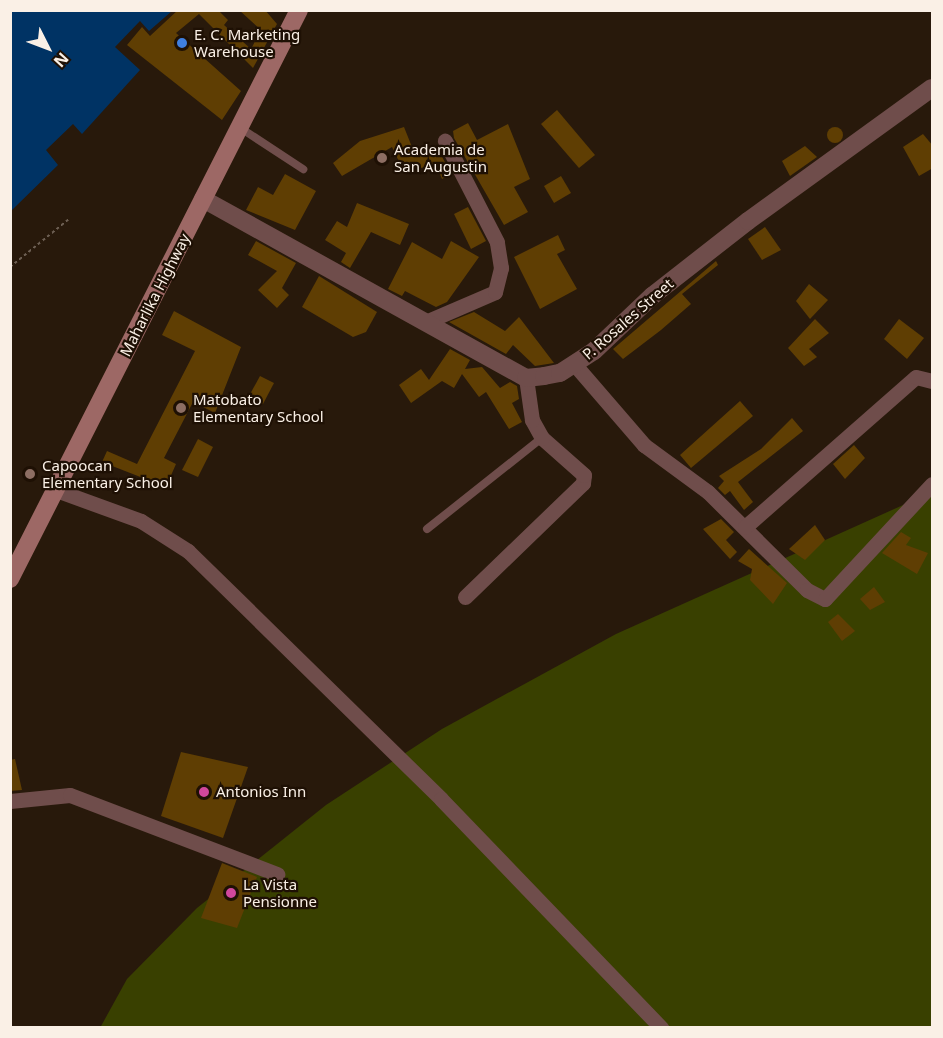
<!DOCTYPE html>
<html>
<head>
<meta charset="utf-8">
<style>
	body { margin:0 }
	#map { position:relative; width:943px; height:1038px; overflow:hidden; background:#28190b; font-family:"Noto Sans",sans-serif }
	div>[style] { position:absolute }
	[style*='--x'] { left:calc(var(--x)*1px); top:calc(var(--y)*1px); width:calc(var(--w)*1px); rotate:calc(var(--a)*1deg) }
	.green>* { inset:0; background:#394000 }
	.water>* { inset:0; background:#003364 }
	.building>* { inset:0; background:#5f3e03 }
	.round { border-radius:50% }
	.path>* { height:2px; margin-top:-1px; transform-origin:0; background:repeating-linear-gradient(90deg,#6d5f53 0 3px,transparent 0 6px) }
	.service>* { height:8px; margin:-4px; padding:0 4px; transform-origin:4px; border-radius:4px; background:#6f4d4b }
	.minor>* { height:15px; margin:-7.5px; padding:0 7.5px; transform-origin:7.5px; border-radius:7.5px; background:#6f4d4b }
	.tertiary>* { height:18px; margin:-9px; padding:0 9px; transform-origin:9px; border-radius:9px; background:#6f4d4b }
	.secondary>* { height:18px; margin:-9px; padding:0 9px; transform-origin:9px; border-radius:9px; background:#9d6865 }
	.dots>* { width:16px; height:16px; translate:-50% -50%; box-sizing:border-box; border:3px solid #1e1004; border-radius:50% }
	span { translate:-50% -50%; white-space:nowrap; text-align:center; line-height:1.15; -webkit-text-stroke:4.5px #1e1004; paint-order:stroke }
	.poi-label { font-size:15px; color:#faf0e6 }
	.left { translate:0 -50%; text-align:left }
	.street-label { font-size:15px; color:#faf0e6 }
	.frame { position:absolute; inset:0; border:12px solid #faf0e6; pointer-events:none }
	.north { position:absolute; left:18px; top:18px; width:60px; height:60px; -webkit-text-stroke:4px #1e1004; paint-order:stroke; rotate:132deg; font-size:16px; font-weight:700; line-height:24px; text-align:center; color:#faf0e6 }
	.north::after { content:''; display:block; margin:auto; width:21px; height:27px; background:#faf0e6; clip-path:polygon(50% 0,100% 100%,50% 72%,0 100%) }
</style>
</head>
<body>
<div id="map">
	<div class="green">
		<div style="clip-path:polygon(932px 492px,932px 1027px,100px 1028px,127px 979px,197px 908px,326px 805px,442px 729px,616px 634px)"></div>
	</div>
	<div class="water">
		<div style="clip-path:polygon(11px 10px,172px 11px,149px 31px,140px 21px,115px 47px,140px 70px,82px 134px,73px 124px,46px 150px,58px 165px,11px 211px)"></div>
	</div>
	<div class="building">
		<div style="clip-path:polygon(178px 10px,218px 10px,228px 20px,224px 25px,251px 49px,261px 30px,239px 10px,265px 10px,277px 24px,253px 68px,199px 14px,176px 33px,241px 91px,222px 120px,127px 45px,142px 27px,150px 36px)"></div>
		<div style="clip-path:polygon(557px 110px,595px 155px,579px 168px,541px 124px)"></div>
		<div style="clip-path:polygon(468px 123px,477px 140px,508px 124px,530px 179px,514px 187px,528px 212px,504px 225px,454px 138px,453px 131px)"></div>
		<div style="clip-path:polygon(404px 127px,416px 157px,437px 147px,451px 174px,442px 179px,435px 163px,405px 174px,392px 147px,342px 176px,333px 163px,360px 141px)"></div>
		<div class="round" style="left:827px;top:127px;width:16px;height:16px"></div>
		<div style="clip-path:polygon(923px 134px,933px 146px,933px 168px,919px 176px,903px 147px)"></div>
		<div style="clip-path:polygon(805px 146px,817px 157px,790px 176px,782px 161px)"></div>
		<div style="clip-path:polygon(285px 174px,316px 191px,295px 230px,246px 210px,258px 187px,273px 195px)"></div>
		<div style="clip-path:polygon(561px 176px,571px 193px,554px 203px,544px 186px)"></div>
		<div style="clip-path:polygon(357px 203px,409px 224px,400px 245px,371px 232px,350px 268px,341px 262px,346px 253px,325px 240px,337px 221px,347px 227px)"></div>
		<div style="clip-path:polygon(468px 207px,486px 241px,471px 249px,454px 214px)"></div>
		<div style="clip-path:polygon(765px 227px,781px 250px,762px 260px,748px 239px)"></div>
		<div style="clip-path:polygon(558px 235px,565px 250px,557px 254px,577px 289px,540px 309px,514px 257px)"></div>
		<div style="clip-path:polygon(256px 241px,296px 263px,282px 288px,289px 295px,277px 308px,258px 290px,277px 271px,248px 255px)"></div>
		<div style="clip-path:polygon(451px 241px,479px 257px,447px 302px,436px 307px,405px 291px,402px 296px,388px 289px,412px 242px,442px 259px)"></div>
		<div style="clip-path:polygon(716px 261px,718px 265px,682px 294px,691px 304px,661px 330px,623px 359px,613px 349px)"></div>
		<div style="clip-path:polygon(319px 276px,377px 312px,366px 332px,353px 337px,302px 307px)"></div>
		<div style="clip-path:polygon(809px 284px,828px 300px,810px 319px,796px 301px)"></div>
		<div style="clip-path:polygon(174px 311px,241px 347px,215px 413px,193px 402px,164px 458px,176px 464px,166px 487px,102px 462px,107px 451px,137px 464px,195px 351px,162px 335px)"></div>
		<div style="clip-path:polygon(474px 312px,505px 331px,519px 317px,554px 363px,535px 366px,513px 345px,506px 354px,449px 322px)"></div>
		<div style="clip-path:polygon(815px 319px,829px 333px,809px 349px,817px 357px,804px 366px,788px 348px)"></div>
		<div style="clip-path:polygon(899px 319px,924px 338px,907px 359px,884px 339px)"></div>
		<div style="clip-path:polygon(450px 349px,470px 360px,465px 369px,482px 367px,500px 388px,510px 382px,517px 386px,519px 399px,512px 403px,522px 422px,509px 429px,486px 392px,479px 397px,462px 374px,454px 388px,442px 381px,411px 403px,399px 385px,421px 369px,429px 380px)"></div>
		<div style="clip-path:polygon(260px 376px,274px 383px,263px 404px,249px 396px)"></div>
		<div style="clip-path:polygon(740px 401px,753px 416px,691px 468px,680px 455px)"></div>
		<div style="clip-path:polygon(792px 418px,803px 431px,738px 482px,753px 502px,744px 510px,730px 491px,725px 495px,718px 488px,724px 481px,719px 476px,761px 449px)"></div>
		<div style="clip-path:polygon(198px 439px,213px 447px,198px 477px,182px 470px)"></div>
		<div style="clip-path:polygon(854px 445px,865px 458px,845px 479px,833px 464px)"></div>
		<div style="clip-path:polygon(721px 519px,734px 532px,726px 540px,737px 552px,730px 559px,703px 529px)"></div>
		<div style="clip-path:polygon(815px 525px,825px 540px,805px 560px,789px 549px)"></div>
		<div style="clip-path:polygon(901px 532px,911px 538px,906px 545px,928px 553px,917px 574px,882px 553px)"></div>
		<div style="clip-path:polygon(749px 549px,787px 583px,773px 604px,750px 580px,752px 569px,738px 561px)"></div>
		<div style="clip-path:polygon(874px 587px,885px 602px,870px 610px,860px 599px)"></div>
		<div style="clip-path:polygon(838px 614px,855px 631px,842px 641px,828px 622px)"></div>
		<div style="clip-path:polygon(181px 752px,248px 767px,223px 838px,161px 816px)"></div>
		<div style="clip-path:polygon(15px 759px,22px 790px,10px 791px,10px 760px)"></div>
		<div style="clip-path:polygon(222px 863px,257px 877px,237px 928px,201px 918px)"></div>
	</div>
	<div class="path">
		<div style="--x:10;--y:267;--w:76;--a:-39.1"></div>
	</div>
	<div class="service">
		<div style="--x:239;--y:127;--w:77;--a:33.3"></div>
		<div style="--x:427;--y:529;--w:147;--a:-38.4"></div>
	</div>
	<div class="minor">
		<div style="--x:428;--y:321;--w:73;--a:-23.4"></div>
		<div style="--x:495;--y:292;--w:25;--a:-76"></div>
		<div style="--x:501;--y:268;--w:26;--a:-99"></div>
		<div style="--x:497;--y:242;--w:114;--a:-117.2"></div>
		<div style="--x:575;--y:365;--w:106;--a:49.2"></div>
		<div style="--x:644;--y:445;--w:79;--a:36.3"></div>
		<div style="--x:708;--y:492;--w:139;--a:44.7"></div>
		<div style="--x:807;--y:590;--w:20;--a:27"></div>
		<div style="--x:825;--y:599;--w:157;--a:-47.1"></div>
		<div style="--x:56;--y:490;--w:90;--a:20"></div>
		<div style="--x:141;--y:521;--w:56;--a:32.6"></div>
		<div style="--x:188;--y:551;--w:354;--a:44.4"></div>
		<div style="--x:441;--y:799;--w:318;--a:46.1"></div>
		<div style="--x:745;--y:527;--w:227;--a:-41.3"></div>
		<div style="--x:916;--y:377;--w:16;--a:14"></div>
		<div style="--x:465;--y:597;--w:164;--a:-44"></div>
		<div style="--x:583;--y:483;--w:8;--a:-83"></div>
		<div style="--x:584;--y:475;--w:56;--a:-138.6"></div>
		<div style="--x:542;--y:438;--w:21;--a:-119"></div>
		<div style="--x:532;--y:420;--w:42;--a:-98.1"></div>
		<div style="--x:10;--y:801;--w:60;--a:-5.7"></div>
		<div style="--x:70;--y:795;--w:222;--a:20.9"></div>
	</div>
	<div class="tertiary">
		<div style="--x:203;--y:199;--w:369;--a:29"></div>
		<div style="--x:526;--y:378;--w:18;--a:-6"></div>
		<div style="--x:544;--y:376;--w:16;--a:-11"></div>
		<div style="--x:560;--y:373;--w:40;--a:-32.9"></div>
		<div style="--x:594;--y:351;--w:80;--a:-43.5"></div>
		<div style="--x:652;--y:296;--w:122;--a:-38"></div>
		<div style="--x:748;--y:221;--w:227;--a:-35.9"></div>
	</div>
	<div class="secondary">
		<div style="--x:10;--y:579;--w:638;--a:-63.07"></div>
	</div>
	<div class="dots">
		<div style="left:182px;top:43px;background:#3f7fe0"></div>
		<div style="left:382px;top:158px;background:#8d6e63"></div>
		<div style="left:181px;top:408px;background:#8d6e63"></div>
		<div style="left:30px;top:474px;background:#8d6e63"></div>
		<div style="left:204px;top:792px;background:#d1479c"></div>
		<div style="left:231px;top:893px;background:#d1479c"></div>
	</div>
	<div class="poi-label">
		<span class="left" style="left:194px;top:43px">E. C. Marketing<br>Warehouse</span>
		<span class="left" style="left:394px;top:158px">Academia de<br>San Augustin</span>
		<span class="left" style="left:193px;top:408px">Matobato<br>Elementary School</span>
		<span class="left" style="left:42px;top:474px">Capoocan<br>Elementary School</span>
		<span class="left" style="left:216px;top:792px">Antonios Inn</span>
		<span class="left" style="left:243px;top:893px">La Vista<br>Pensionne</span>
	</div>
	<div class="street-label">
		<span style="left:155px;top:295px;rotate:-63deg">Maharlika Highway</span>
		<span style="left:628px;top:319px;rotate:-41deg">P. Rosales Street</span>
	</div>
	<div class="frame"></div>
	<div class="north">N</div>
</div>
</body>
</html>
